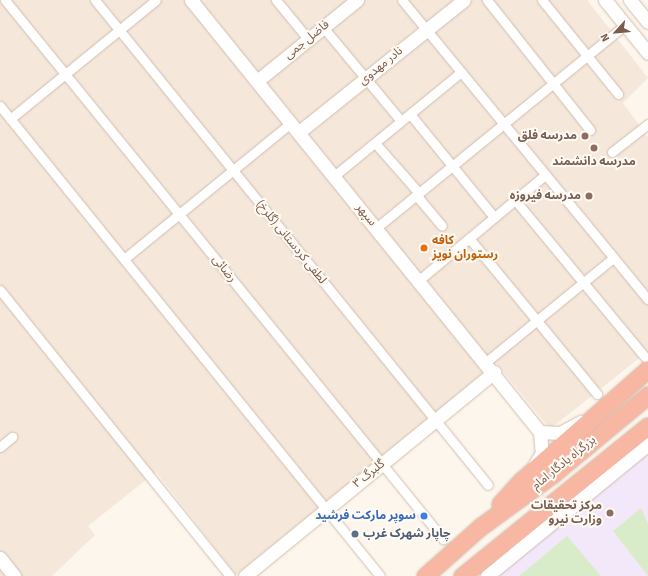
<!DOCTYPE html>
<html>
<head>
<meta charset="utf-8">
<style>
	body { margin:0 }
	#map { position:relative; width:648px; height:576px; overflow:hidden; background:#fdf6ec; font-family:"Source Sans 3","Noto Sans Arabic",sans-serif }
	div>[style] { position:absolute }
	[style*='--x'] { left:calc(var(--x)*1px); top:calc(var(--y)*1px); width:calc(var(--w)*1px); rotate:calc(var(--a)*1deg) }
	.residential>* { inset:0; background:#f5e8da }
	.education>* { inset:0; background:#f3e8fa }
	.green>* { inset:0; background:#d8ecc9 }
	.roads { filter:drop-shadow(0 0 1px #d1beb0) drop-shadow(0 0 1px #d1beb0) }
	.street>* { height:9px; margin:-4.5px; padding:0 4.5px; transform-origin:4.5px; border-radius:4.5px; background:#fff }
	.secondary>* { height:13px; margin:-6.5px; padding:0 6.5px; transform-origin:6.5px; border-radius:6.5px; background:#fff }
	.highway>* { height:17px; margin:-8.5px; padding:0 8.5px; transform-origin:8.5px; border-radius:8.5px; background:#f7b7a3 }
	.dots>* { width:11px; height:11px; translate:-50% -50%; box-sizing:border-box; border:2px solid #fffaf3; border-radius:50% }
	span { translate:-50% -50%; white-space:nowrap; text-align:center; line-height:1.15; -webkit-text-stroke:4px #fffaf3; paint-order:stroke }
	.street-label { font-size:12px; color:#7a5c4d }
	.education-label { font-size:12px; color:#785e54; font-weight:700 }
	.right { translate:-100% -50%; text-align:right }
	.food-label { font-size:12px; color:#c56008; font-weight:700 }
	.left { translate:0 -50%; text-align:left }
	.shop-label { font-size:12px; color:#366cbe; font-weight:700 }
	.service-label { font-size:12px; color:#4e5e75; font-weight:700 }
	.north { position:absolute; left:596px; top:12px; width:40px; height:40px; -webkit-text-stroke:3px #fffaf3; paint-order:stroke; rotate:243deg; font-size:11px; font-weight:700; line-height:16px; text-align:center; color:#7a5c4d }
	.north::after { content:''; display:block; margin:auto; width:14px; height:18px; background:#7a5c4d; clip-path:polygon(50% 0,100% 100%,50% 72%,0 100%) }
</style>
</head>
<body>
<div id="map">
	<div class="residential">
		<div style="clip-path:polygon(0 0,587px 0,648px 78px,623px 103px,648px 137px,648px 351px,550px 429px,496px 363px,236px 575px,156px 472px,88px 526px,95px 535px,52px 576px,0 576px)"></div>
	</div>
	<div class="education">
		<div style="clip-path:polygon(648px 450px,648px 576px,495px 576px)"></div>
	</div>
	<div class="green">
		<div style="clip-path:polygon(641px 508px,648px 524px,648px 576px,613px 531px)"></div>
		<div style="clip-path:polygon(567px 536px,601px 576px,519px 576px)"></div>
	</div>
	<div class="roads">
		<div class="street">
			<div style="--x:5;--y:0;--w:695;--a:50.9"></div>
			<div style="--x:95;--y:0;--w:624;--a:50.98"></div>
			<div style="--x:276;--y:0;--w:50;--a:50.6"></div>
			<div style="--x:402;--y:0;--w:387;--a:50.6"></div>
			<div style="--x:487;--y:0;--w:166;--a:51.6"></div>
			<div style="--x:542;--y:0;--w:121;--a:51"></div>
			<div style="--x:323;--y:27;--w:122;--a:50.3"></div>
			<div style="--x:0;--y:106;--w:604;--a:51.04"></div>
			<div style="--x:410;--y:114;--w:133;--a:50.8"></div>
			<div style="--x:10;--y:119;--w:188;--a:-39.2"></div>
			<div style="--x:375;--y:143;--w:67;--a:48.7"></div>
			<div style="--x:612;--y:152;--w:46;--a:-37.9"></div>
			<div style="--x:334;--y:176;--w:164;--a:-39.3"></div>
			<div style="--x:416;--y:195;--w:40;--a:50"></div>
			<div style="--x:515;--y:200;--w:204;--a:50.4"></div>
			<div style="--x:376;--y:228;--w:321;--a:-39.2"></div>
			<div style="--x:469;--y:238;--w:202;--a:50.6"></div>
			<div style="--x:124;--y:259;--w:215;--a:-39.2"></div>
			<div style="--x:419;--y:280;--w:164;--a:-39.8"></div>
			<div style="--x:0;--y:290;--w:367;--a:51.2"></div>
			<div style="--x:486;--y:362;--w:164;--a:-39.3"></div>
			<div style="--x:0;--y:447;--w:16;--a:-40"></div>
		</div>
		<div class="secondary">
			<div style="--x:191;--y:0;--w:555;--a:51.07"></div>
			<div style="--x:540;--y:432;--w:21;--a:85"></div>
			<div style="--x:542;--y:453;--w:15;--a:122"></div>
			<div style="--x:605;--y:0;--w:68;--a:50.9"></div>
			<div style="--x:630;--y:0;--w:28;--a:51"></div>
			<div style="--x:257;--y:81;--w:129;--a:-39"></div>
			<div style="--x:299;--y:132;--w:211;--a:-38.7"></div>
			<div style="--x:540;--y:432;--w:20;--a:3"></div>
			<div style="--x:560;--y:433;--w:24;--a:-28"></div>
			<div style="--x:0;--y:558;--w:23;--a:52"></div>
			<div style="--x:245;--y:576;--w:322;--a:-39.3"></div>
			<div style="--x:487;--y:576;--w:208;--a:-39.3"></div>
		</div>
		<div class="highway">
			<div style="--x:500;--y:504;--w:31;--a:-48"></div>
			<div style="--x:521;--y:481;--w:169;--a:-41.4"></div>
			<div style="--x:425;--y:576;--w:74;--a:-41.7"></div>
			<div style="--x:480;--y:527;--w:90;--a:-36"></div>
			<div style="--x:553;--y:474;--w:124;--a:-39.7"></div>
			<div style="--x:462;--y:576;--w:239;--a:-38.9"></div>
		</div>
	</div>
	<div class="dots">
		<div style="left:585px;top:136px;background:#8d6e63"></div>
		<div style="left:594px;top:148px;background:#8d6e63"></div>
		<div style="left:589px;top:196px;background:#8d6e63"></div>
		<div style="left:424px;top:248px;background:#e8710a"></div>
		<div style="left:610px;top:513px;background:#8d6e63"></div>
		<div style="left:424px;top:516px;background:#3f7fe0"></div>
		<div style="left:355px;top:534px;background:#5c6f8a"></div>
	</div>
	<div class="street-label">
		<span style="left:307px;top:40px;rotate:-39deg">فاضل جمی</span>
		<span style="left:381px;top:66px;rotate:-39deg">نادر مهدوی</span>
		<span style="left:366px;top:215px;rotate:51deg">سپهر</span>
		<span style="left:291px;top:242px;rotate:51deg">لطفی کردستانی (گلرخ)</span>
		<span style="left:224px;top:269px;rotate:51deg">رضائی</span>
		<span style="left:564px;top:463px;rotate:-39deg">بزرگراه یادگار امام</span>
		<span style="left:369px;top:474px;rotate:-39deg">گلبرگ ۳</span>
	</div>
	<div class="education-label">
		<span class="right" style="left:577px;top:136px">مدرسه فلق</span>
		<span style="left:594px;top:162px">مدرسه دانشمند</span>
		<span class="right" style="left:581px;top:196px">مدرسه فیروزه</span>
		<span class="right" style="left:602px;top:513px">مرکز تحقیقات<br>وزارت نیرو</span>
	</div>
	<div class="food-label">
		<span class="left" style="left:432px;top:248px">کافه<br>رستوران نویز</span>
	</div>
	<div class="shop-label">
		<span class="right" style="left:416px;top:516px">سوپر مارکت فرشید</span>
	</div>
	<div class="service-label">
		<span class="left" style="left:363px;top:534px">چاپار شهرک غرب</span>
	</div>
	<div class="north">N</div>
</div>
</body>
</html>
